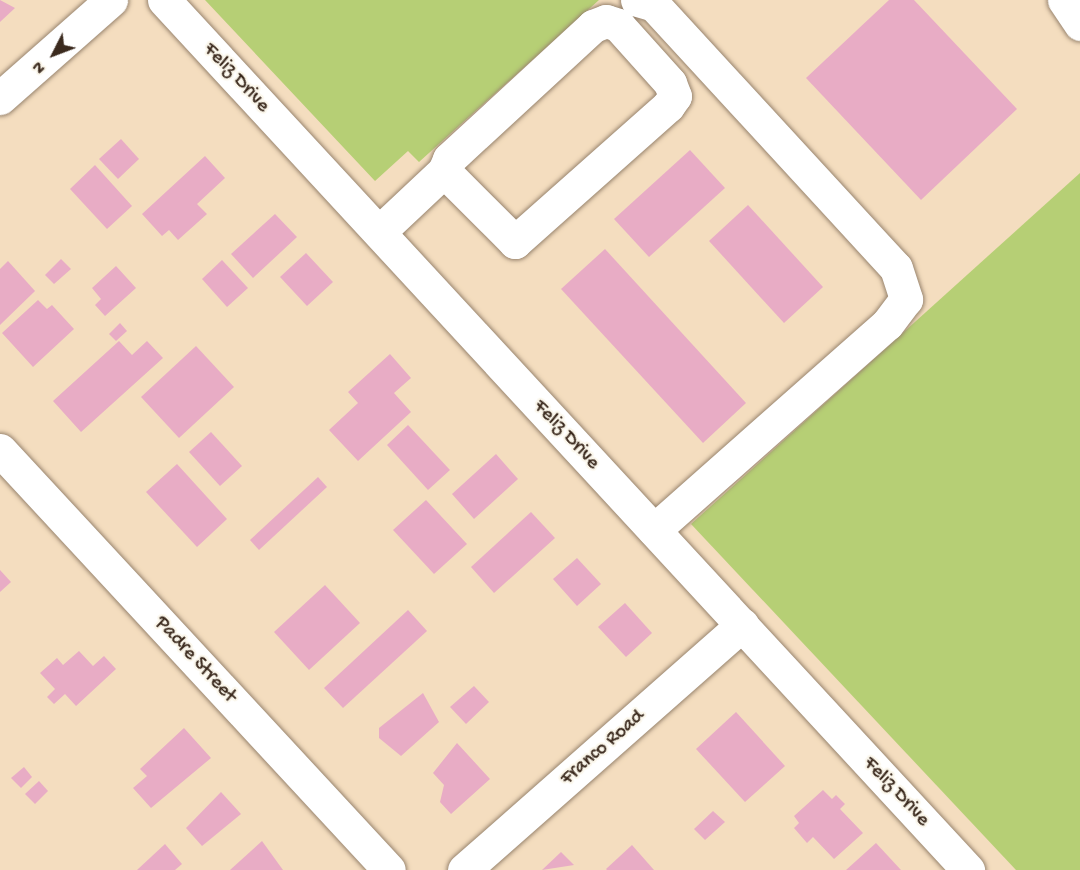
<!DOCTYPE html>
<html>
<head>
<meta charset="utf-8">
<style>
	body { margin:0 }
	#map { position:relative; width:1080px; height:870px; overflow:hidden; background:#f4ddbf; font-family:"Gochi Hand",sans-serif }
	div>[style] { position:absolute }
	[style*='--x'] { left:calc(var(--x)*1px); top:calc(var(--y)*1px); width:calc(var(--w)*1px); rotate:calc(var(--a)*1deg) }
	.green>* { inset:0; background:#b6cf75 }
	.building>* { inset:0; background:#e8acc5 }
	.roads { filter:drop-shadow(0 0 2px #98846e) drop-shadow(0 0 2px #98846e) }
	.minor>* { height:33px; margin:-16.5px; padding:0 16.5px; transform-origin:16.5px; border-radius:16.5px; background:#fff }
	span { translate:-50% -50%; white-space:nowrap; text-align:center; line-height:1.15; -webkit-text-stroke:4.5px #fbf7ec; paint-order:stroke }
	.street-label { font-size:20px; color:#3b2a1e }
	.north { position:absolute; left:24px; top:24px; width:60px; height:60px; -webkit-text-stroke:4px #fbf7ec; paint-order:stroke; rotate:228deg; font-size:16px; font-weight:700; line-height:24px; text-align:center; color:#3b2a1e }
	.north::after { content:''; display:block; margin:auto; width:21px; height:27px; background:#3b2a1e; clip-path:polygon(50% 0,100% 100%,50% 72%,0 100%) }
</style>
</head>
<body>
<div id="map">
	<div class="green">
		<div style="clip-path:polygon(205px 0,599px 0,419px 162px,408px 151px,375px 181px)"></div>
		<div style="clip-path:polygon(1080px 173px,1080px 870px,1016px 870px,691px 524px)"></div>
	</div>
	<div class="building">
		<div style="clip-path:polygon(0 0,15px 8px,0 22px)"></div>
		<div style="clip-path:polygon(889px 0,914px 0,1017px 109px,921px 200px,806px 78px)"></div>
		<div style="clip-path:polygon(121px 139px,139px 159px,118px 179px,99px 159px)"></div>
		<div style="clip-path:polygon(690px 150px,725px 188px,649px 257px,614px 219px)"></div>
		<div style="clip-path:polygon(205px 156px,225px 178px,197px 204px,207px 214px,178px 240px,169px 230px,162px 236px,142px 214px)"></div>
		<div style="clip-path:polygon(95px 165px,132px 206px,107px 229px,70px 189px)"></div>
		<div style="clip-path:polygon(748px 205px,823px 287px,784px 323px,709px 241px)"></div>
		<div style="clip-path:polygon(275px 214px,297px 237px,253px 278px,231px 254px)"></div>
		<div style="clip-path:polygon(605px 249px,746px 403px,703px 443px,561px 289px)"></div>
		<div style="clip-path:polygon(306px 253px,333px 282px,307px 306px,280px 277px)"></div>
		<div style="clip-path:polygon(61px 259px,71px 269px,54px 284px,45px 275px)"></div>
		<div style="clip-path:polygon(222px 260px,248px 288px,227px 307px,202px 279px)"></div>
		<div style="clip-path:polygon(8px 261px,35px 291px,0 325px,0 269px)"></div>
		<div style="clip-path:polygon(116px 266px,136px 288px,105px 316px,95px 305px,101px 299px,92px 288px)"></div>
		<div style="clip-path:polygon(38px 300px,47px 309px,52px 305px,74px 329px,33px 367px,2px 333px)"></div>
		<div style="clip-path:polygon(120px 323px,127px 331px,116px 341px,109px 334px)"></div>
		<div style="clip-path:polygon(119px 341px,132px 355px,147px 341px,163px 358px,81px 432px,53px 401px)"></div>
		<div style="clip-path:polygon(196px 346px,234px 387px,179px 438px,141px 397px)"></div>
		<div style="clip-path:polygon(390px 354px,411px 378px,394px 393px,411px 412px,358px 461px,329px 430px,358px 403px,348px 392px)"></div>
		<div style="clip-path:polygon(408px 425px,450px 470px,428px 490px,387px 445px)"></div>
		<div style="clip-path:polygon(211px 432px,242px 466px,220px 486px,189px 452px)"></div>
		<div style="clip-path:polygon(496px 454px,518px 479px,474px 519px,452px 494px)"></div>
		<div style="clip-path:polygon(177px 464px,227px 519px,197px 547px,146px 492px)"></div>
		<div style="clip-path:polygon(318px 477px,327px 487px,259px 550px,250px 540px)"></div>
		<div style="clip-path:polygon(426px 500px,467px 544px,434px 574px,393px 530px)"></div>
		<div style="clip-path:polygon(531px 512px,555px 538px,494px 593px,471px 567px)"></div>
		<div style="clip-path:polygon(577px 558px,601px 584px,577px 606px,553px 579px)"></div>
		<div style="clip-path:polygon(0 570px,11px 582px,0 592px)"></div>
		<div style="clip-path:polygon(325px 585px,360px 623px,309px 670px,274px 632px)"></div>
		<div style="clip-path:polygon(625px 603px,652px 633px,626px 657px,598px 627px)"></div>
		<div style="clip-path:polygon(408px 610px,427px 631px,343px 708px,324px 688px)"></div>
		<div style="clip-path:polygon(79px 651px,93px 666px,104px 656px,116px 669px,76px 706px,65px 694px,54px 704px,47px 697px,55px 689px,40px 673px,57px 658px,63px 665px)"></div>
		<div style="clip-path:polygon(474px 686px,489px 702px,466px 724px,450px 707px)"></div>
		<div style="clip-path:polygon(423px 693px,439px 722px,401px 756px,379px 738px,379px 728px)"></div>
		<div style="clip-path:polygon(736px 712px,785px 766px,745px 802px,696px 749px)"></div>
		<div style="clip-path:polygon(184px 728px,211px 758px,151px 808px,133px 788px,147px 776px,140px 769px)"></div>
		<div style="clip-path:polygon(457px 743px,490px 779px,451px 814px,440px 802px,444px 785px,433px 773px)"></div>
		<div style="clip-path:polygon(24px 767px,32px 777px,21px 788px,11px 778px)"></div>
		<div style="clip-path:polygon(39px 781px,48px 791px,35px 804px,25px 794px)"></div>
		<div style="clip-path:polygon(823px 790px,832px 799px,836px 795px,845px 804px,840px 809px,863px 833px,834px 859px,813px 837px,807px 843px,794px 828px,799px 823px,794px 816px)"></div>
		<div style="clip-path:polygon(221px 792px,241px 814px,202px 846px,186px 828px)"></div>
		<div style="clip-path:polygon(713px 811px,725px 822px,705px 840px,694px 829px)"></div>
		<div style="clip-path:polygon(262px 841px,283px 870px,230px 870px)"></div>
		<div style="clip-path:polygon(876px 843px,901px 870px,846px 870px)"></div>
		<div style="clip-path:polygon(165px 844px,182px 864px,175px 870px,137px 870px)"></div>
		<div style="clip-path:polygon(632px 845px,654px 870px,607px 870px,606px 869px)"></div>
		<div style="clip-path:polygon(561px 852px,574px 865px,542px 870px)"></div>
	</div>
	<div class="roads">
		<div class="minor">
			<div style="--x:164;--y:0;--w:1185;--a:47.26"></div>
			<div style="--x:637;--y:0;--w:18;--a:16"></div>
			<div style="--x:654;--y:5;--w:357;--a:47.4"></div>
			<div style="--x:896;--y:268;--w:33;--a:72"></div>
			<div style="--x:906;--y:299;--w:31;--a:127"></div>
			<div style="--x:887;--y:324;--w:311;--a:138.5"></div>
			<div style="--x:1064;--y:0;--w:29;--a:56"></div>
			<div style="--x:0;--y:98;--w:148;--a:-41.4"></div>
			<div style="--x:379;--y:232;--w:89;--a:-43.2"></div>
			<div style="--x:444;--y:171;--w:13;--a:-67"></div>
			<div style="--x:449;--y:159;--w:196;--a:-42.7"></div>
			<div style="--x:593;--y:26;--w:14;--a:-21"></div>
			<div style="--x:606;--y:21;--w:13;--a:18"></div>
			<div style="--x:618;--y:25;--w:78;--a:48.1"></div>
			<div style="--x:670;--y:83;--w:14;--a:69"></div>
			<div style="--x:675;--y:96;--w:12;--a:125"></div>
			<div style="--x:668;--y:106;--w:205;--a:138.4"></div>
			<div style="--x:515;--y:242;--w:100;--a:-135"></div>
			<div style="--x:0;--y:450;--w:572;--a:47.19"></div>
			<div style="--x:464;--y:870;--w:371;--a:-41.4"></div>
		</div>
	</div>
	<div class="street-label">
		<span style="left:236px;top:78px;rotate:47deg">Feliz Drive</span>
		<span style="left:566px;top:435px;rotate:47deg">Feliz Drive</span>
		<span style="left:195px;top:660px;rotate:47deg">Padre Street</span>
		<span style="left:603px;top:748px;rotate:-41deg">Franco Road</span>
		<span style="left:896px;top:792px;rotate:47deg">Feliz Drive</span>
	</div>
	<div class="north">N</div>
</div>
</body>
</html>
